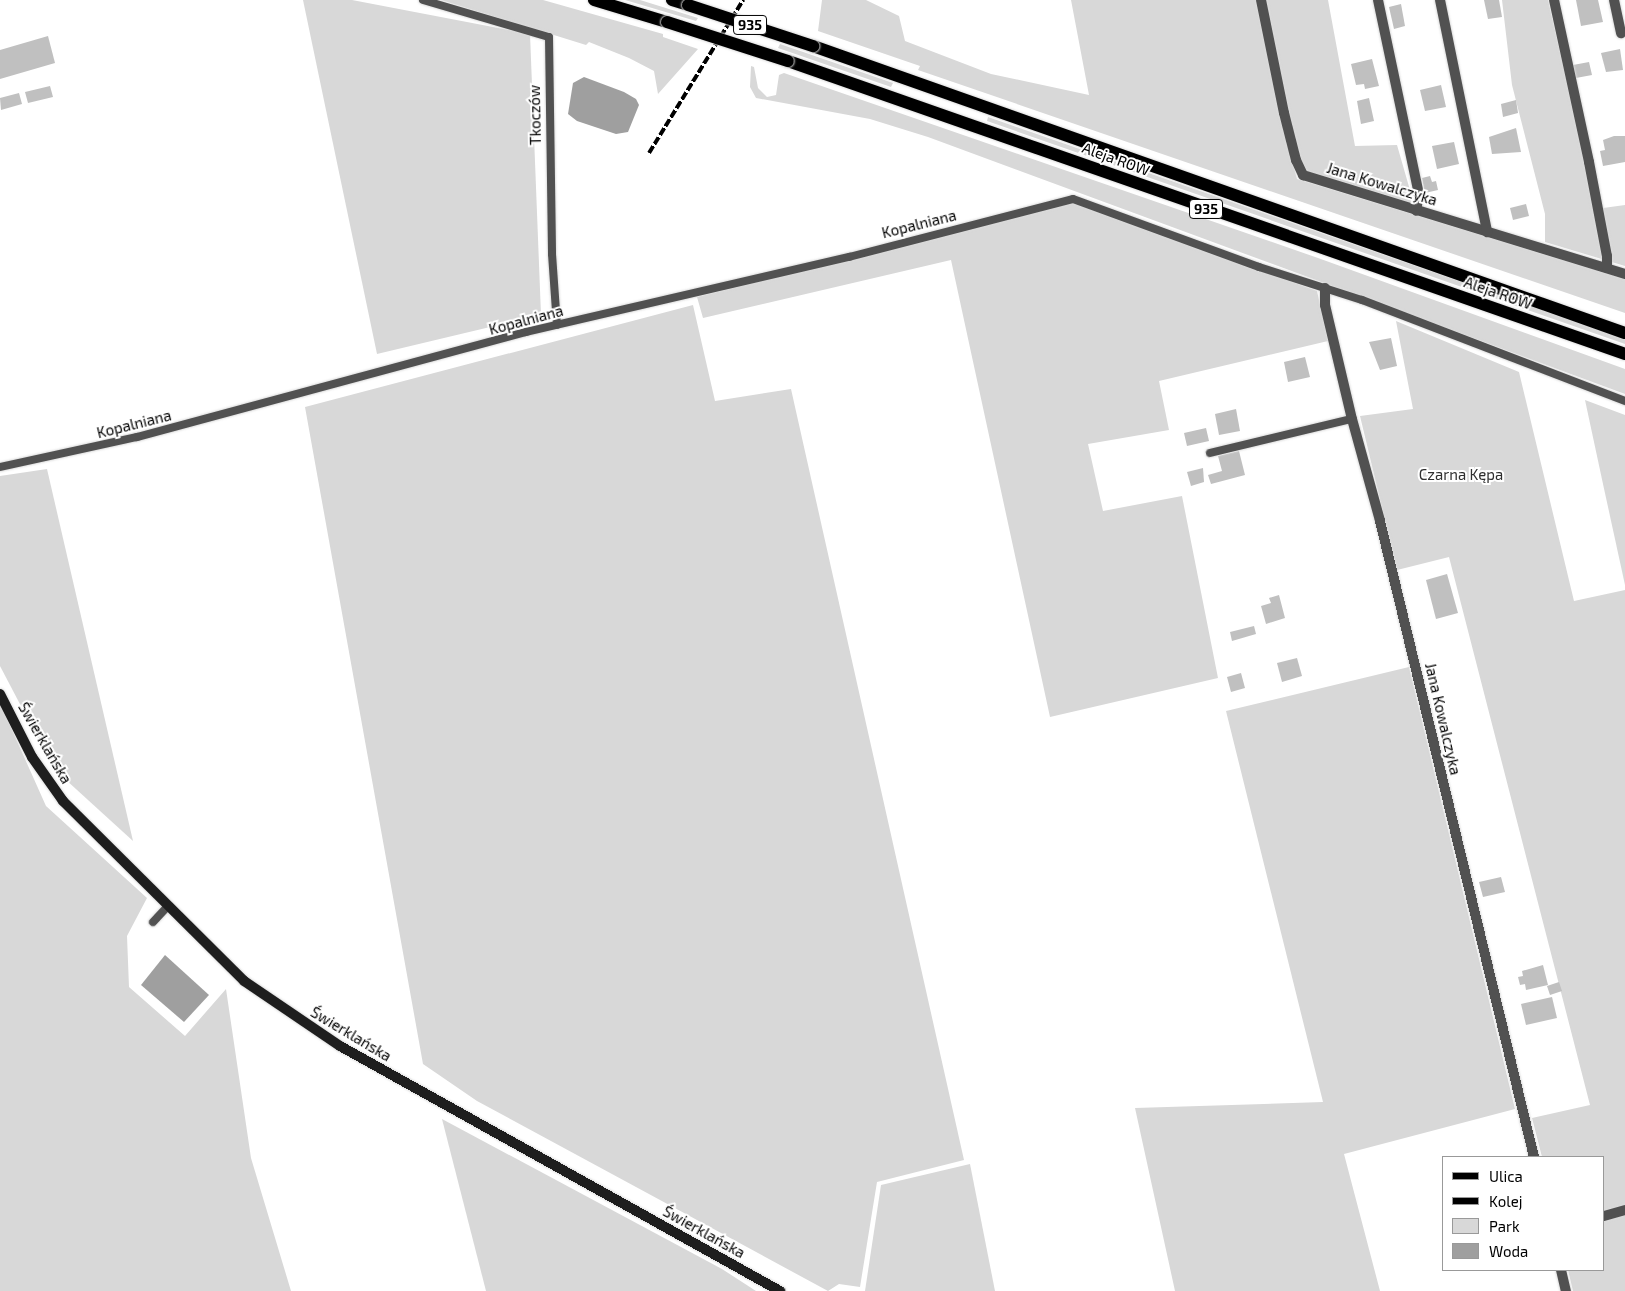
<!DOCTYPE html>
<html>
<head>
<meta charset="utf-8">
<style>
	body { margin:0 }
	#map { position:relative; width:1625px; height:1291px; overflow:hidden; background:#fff; font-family:"Exo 2",sans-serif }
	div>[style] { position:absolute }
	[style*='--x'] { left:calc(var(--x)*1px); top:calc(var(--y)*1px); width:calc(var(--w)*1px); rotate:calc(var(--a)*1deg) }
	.green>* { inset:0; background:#d8d8d8 }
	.water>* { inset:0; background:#9f9f9f }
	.building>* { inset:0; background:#c0c0c0 }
	.roads { filter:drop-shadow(0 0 1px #dbdbdb) drop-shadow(0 0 1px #dbdbdb) }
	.lane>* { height:8px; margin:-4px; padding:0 4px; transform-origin:4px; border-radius:4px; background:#515151 }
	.street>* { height:10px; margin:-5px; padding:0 5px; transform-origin:5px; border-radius:5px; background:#515151 }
	.secondary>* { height:10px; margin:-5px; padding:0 5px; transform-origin:5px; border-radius:5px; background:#1e1e1e }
	.primary>* { height:12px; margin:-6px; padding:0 6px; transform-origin:6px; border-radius:6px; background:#000 }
	.rail>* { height:4px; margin-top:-2px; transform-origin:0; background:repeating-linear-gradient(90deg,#000 0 8px,transparent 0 10.5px) }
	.bridges { filter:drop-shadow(0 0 1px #dbdbdb) drop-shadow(0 0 1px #dbdbdb) }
	.primary-bridge>* { height:12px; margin:-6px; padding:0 6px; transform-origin:6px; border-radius:6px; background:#000 }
	span { translate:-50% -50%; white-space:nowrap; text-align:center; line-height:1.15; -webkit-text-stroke:4px #fff; paint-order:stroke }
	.shield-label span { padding:1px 4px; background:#fff; border:1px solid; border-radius:4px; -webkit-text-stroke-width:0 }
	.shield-label { font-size:14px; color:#000; font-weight:700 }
	.street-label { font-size:15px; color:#000 }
	.park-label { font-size:15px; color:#2f2f2f }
	.legend { position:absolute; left:1442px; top:1156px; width:162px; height:115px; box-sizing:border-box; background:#fff; border:1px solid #999; margin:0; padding:6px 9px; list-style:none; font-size:15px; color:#000 }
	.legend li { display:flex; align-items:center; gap:10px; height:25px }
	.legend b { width:25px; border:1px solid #999 }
</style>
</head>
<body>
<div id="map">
	<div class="green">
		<div style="clip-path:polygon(303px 0,352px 0,530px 34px,541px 315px,377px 354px)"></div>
		<div style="clip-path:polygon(441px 0,543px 0,663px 34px,663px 37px,698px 49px,658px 94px,654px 71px,629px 58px,589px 42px,586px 45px)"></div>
		<div style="clip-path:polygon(625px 0,640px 0,698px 18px,696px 21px)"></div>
		<div style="clip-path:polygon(822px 0,866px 0,899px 16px,905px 41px,991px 74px,1089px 95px,1071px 0,1328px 0,1355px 146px,1397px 145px,1416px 211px,1294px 168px,1297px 179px,1625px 279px,1625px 313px,918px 70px,920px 66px,818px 31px)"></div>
		<div style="clip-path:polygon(1502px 0,1548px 0,1596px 209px,1625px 205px,1625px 266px,1545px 242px,1545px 214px,1512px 85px)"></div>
		<div style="clip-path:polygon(780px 44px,893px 83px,891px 87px,778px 48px)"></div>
		<div style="clip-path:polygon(751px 66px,754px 67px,758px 88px,767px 97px,776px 95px,779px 75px,784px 73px,1318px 258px,1625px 369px,1625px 394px,928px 137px,870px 119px,756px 98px,750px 87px)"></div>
		<div style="clip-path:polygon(988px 117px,1625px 339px,1625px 344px,987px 121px)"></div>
		<div style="clip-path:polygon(1073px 203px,1317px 291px,1328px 341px,1159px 381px,1169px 430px,1088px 444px,1103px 511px,1182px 496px,1218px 678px,1050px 717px,951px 260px,703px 318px,697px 297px)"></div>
		<div style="clip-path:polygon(693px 305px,715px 401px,791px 389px,964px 1160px,877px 1182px,860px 1287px,839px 1284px,828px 1291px,477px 1101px,423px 1064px,305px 407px)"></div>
		<div style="clip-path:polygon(1396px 321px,1519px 372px,1574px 601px,1625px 590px,1625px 1291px,1573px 1291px,1568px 1270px,1604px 1270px,1604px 1157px,1542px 1157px,1532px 1118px,1590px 1105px,1449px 557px,1397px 570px,1360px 416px,1413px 409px)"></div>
		<div style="clip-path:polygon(1585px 400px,1625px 415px,1625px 585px,1603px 484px)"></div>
		<div style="clip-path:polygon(47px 469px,133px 841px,54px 769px,0 666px,0 476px)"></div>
		<div style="clip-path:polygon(1409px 667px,1515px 1109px,1344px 1154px,1380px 1291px,1175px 1291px,1135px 1108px,1323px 1102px,1226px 711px)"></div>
		<div style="clip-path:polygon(0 703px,46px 806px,147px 898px,127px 936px,129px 987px,185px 1036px,226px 989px,251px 1158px,291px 1291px,0 1291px)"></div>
		<div style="clip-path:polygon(442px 1119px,722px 1269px,756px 1291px,486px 1291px)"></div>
		<div style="clip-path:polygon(970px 1164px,995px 1291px,865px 1291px,881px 1185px)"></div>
	</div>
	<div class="water">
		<div style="clip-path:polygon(584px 77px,624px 92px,636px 99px,639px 105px,628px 132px,616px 134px,577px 121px,568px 114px,573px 83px)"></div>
		<div style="clip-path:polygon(165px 955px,209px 995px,184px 1022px,141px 985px)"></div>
	</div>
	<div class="building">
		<div style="clip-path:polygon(1484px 0,1499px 0,1502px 17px,1488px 19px)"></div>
		<div style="clip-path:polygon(1576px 0,1598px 0,1603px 22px,1581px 26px)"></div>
		<div style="clip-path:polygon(1401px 4px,1405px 26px,1394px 29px,1389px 7px)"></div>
		<div style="clip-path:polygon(48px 36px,55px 63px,0 79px,0 50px)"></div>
		<div style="clip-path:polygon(1620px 49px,1623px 70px,1606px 72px,1601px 53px)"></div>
		<div style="clip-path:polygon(1372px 59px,1379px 86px,1365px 89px,1364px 84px,1356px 85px,1351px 64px)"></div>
		<div style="clip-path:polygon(1589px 62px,1592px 75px,1576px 78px,1573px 65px)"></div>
		<div style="clip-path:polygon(1441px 85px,1446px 107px,1425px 111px,1420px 90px)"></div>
		<div style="clip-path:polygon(50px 86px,53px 97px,28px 103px,25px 92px)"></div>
		<div style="clip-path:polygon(19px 93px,22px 104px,1px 110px,0 98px)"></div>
		<div style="clip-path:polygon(1369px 98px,1374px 121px,1361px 124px,1357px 101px)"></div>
		<div style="clip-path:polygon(1516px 100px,1518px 113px,1503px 117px,1501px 104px)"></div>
		<div style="clip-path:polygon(1516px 128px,1521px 152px,1492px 154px,1489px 137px)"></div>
		<div style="clip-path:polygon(1614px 136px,1625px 136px,1625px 162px,1603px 166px,1600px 151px,1605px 150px,1603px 140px)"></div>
		<div style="clip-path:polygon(1454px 142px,1459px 164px,1437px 169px,1432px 146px)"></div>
		<div style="clip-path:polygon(1430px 176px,1432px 182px,1436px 181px,1438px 190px,1425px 193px,1422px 178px)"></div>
		<div style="clip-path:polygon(1526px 204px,1529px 216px,1513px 220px,1510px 208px)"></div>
		<div style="clip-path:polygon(1391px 338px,1397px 366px,1380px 370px,1369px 342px)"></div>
		<div style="clip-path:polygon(1305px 357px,1310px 377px,1288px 382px,1284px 362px)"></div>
		<div style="clip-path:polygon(1236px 409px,1240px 431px,1219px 435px,1215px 414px)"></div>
		<div style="clip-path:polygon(1206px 428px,1209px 441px,1187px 446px,1184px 433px)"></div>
		<div style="clip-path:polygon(1239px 451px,1245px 475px,1211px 484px,1208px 475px,1222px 471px,1218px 456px)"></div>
		<div style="clip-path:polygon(1203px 468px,1204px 482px,1191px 486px,1187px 472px)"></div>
		<div style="clip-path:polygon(1447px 574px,1458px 613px,1436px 619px,1426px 580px)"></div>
		<div style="clip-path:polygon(1279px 595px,1285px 618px,1266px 624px,1261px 606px,1271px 603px,1269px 598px)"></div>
		<div style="clip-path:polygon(1254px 626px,1256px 634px,1232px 641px,1230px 632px)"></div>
		<div style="clip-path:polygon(1297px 658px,1302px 676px,1282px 682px,1277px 663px)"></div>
		<div style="clip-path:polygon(1241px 673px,1245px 688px,1231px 692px,1227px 677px)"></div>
		<div style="clip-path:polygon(1501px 877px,1505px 892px,1483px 897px,1479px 882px)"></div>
		<div style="clip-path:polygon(1543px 965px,1548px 985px,1526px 990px,1525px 984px,1520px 985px,1518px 977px,1523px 976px,1522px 971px)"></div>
		<div style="clip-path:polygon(1559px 982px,1562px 991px,1550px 995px,1547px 986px)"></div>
		<div style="clip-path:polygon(1552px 997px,1557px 1018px,1526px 1025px,1521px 1004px)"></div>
	</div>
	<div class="roads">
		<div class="lane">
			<div style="--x:423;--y:0;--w:131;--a:16.4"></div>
			<div style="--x:549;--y:37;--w:217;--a:89.2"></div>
			<div style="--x:552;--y:254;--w:71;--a:86"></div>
			<div style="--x:1210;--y:453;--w:146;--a:-13.5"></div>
			<div style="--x:0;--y:467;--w:140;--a:-12.4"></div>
			<div style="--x:137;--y:437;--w:403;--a:-15.1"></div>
			<div style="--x:526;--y:332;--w:332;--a:-13.1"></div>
			<div style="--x:849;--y:257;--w:231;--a:-14.5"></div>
			<div style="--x:1073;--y:199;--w:198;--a:20.1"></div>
			<div style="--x:1259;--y:267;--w:108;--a:17.8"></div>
			<div style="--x:1362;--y:300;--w:282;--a:21"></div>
			<div style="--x:153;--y:922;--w:21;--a:-47"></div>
		</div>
		<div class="street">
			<div style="--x:1261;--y:0;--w:115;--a:78.5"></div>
			<div style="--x:1284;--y:113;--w:49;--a:75.7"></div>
			<div style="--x:1296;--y:160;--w:17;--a:65"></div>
			<div style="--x:1303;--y:175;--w:337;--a:17.1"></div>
			<div style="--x:1378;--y:0;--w:198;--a:78.1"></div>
			<div style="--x:1419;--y:194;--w:17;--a:100"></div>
			<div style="--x:1440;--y:0;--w:237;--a:78.5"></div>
			<div style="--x:1554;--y:0;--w:166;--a:77.8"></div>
			<div style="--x:1589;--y:162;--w:96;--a:79.2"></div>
			<div style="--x:1607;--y:256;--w:12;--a:90"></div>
			<div style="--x:1614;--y:0;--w:34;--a:78"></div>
			<div style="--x:1325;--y:288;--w:17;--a:90"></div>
			<div style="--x:1325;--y:305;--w:117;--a:76.7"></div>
			<div style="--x:1352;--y:419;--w:106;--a:74.6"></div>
			<div style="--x:1380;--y:521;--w:654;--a:76.39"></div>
			<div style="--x:1604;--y:1216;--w:22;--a:-16"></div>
			<div style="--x:1561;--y:1270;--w:22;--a:77"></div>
		</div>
		<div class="secondary">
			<div style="--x:0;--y:694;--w:71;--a:63.1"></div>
			<div style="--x:32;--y:757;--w:54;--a:54.8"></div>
			<div style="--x:63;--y:801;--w:255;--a:44.8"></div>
			<div style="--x:244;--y:981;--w:116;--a:34.1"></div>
			<div style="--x:340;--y:1046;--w:504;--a:29.11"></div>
		</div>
		<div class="primary">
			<div style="--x:594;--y:0;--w:76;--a:16.8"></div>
			<div style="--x:672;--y:0;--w:17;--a:17"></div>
			<div style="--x:813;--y:46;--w:861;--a:19.47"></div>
			<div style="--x:788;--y:61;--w:887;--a:19.29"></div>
		</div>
	</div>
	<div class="rail">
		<div style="--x:649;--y:153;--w:180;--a:-58.4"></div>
	</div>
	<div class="bridges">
		<div class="primary-bridge">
			<div style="--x:688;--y:5;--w:132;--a:18.2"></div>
			<div style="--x:667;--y:22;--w:127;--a:17.9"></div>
		</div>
	</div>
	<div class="shield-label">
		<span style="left:750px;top:25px">935</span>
		<span style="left:1206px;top:209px">935</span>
	</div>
	<div class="street-label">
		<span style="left:535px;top:115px;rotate:-91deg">Tkoczów</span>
		<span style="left:1116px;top:159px;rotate:20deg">Aleja ROW</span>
		<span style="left:1382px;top:184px;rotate:17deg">Jana Kowalczyka</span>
		<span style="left:919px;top:224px;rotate:-14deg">Kopalniana</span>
		<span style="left:1498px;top:293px;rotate:19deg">Aleja ROW</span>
		<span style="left:526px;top:320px;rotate:-15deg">Kopalniana</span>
		<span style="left:134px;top:424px;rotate:-14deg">Kopalniana</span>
		<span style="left:1443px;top:719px;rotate:77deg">Jana Kowalczyka</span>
		<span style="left:45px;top:743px;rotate:60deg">Świerklańska</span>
		<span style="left:351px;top:1034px;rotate:31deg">Świerklańska</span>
		<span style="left:704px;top:1232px;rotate:29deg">Świerklańska</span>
	</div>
	<div class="park-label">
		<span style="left:1461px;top:475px">Czarna Kępa</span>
	</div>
	<ul class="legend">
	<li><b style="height:6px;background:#000"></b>Ulica</li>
	<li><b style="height:6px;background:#000"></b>Kolej</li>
	<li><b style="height:14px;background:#d8d8d8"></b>Park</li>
	<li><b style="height:14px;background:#9f9f9f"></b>Woda</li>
	</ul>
</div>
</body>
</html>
